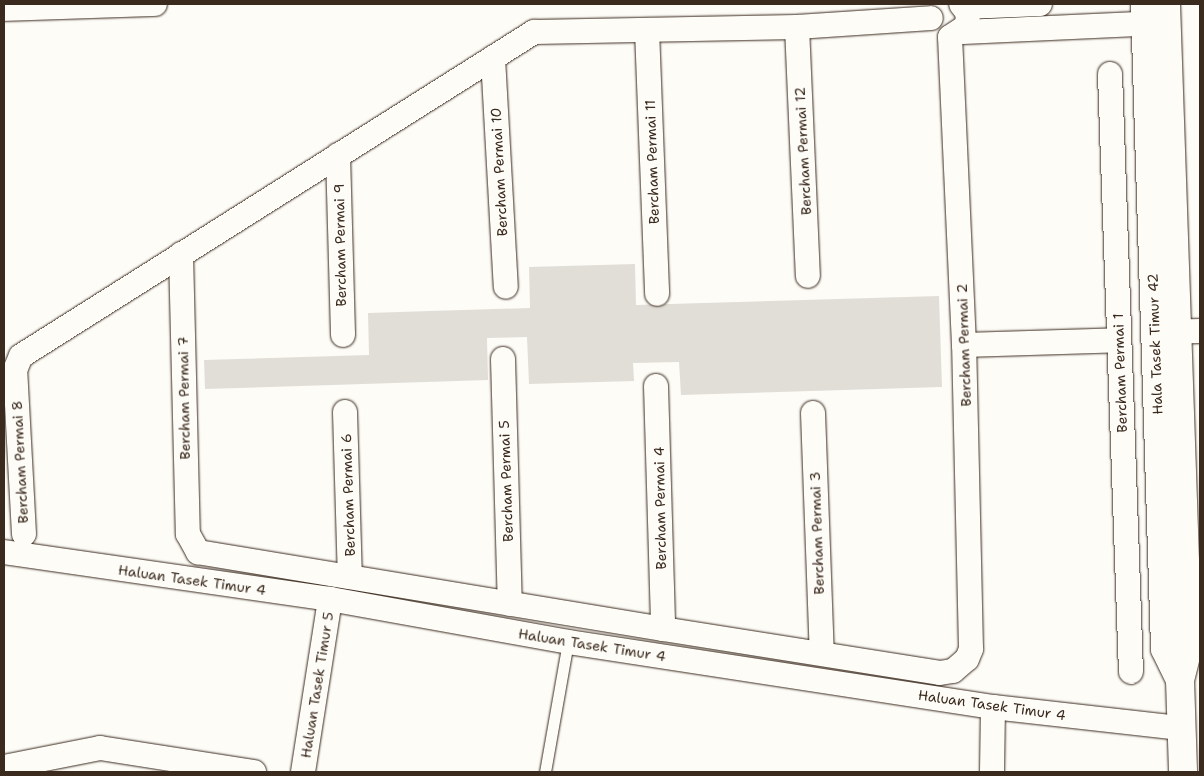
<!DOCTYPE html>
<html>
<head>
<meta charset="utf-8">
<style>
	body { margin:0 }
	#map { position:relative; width:1204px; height:776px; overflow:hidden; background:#fdfcf7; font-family:"Shantell Sans",sans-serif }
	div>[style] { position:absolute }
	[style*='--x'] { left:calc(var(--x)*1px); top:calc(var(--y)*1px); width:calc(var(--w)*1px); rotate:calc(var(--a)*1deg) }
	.green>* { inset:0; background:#e1ded7 }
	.roads { filter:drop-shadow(0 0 1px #3b2a1e) drop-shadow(0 0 1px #3b2a1e) }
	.lane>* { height:11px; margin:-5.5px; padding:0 5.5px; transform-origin:5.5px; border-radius:5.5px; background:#fdfcf7 }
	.street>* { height:24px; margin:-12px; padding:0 12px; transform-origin:12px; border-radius:12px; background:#fdfcf7 }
	.secondary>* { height:28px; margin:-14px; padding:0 14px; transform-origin:14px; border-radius:14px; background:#fdfcf7 }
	span { translate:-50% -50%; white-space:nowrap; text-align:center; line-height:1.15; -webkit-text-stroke:5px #fdfcf7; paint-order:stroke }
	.street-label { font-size:14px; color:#3b2a1e }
	.frame { position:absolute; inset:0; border:5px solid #3b2a1e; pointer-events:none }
</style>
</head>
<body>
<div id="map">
	<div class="green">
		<div style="clip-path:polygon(635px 264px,636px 305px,939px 296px,942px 387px,681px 395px,679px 362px,633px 363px,634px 381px,529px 384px,527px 337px,487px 338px,488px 380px,205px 389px,204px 360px,369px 355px,368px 313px,530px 308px,529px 267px)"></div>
	</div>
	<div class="roads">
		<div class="lane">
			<div style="--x:545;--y:772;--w:132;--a:-80"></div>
		</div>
		<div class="street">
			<div style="--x:965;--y:7;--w:75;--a:-2.3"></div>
			<div style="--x:4;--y:9;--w:151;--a:-1.9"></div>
			<div style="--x:797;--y:27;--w:249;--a:87.5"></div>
			<div style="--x:647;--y:30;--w:264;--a:87.8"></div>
			<div style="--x:963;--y:32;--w:202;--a:-2.6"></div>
			<div style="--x:950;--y:37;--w:20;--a:-33"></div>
			<div style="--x:967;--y:26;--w:13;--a:-86"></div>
			<div style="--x:968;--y:13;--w:11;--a:-128"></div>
			<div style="--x:493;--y:58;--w:229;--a:86.8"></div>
			<div style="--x:1110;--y:74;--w:598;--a:87.99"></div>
			<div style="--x:338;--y:155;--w:180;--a:88.4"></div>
			<div style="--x:181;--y:254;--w:280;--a:88.6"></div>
			<div style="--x:188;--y:534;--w:21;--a:61"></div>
			<div style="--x:198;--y:552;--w:471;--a:9.4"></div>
			<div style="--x:663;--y:629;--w:280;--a:9"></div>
			<div style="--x:940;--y:673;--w:13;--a:-9"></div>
			<div style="--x:953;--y:671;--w:18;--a:-41"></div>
			<div style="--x:967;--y:659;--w:11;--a:-68"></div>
			<div style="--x:971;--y:649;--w:304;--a:-91.3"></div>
			<div style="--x:964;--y:345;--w:308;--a:-92.6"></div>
			<div style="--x:1160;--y:332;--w:40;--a:-1.4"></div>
			<div style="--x:964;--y:345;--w:155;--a:-1.8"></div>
			<div style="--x:503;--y:359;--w:245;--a:88.4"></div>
			<div style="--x:656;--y:386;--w:243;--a:88.3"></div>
			<div style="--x:345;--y:412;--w:165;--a:88.3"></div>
			<div style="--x:813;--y:413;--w:240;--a:87.9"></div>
			<div style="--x:24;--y:534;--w:164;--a:-93.1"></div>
			<div style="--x:15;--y:370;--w:15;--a:-67"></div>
			<div style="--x:21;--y:356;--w:607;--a:-32.28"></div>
			<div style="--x:534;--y:32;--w:263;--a:-1.1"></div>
			<div style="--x:797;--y:27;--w:134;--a:-3.8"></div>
			<div style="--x:4;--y:552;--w:329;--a:8.2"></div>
			<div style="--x:330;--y:599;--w:242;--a:10.2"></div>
			<div style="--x:568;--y:642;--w:430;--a:8.7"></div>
			<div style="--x:993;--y:707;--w:189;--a:6.4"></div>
			<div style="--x:4;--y:767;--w:98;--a:-11.2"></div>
			<div style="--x:100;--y:748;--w:156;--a:8.9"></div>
			<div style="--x:303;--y:772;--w:175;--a:-81.1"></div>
			<div style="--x:992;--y:772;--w:65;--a:-89.1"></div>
		</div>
		<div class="secondary">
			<div style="--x:1145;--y:4;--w:645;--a:88.22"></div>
			<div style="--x:1165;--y:649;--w:34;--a:64"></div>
			<div style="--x:1166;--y:4;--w:644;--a:88.04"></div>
			<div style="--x:1188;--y:648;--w:33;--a:104"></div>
			<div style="--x:1180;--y:680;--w:92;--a:88.1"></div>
		</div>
	</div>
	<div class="street-label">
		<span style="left:803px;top:151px;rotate:-93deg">Bercham Permai 12</span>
		<span style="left:652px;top:162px;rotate:-92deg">Bercham Permai 11</span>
		<span style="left:499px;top:172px;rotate:-93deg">Bercham Permai 10</span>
		<span style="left:340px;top:245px;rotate:-91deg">Bercham Permai 9</span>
		<span style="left:1155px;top:344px;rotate:-92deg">Hala Tasek Timur 42</span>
		<span style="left:964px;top:345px;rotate:-92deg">Bercham Permai 2</span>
		<span style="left:1120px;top:373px;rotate:-92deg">Bercham Permai 1</span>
		<span style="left:184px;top:398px;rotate:-91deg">Bercham Permai 7</span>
		<span style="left:20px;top:462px;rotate:-93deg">Bercham Permai 8</span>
		<span style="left:506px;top:481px;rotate:-92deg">Bercham Permai 5</span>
		<span style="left:348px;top:495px;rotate:-92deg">Bercham Permai 6</span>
		<span style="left:660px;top:508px;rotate:-91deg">Bercham Permai 4</span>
		<span style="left:817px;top:533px;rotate:-92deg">Bercham Permai 3</span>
		<span style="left:192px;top:580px;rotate:8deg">Haluan Tasek Timur 4</span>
		<span style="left:592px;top:645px;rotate:9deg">Haluan Tasek Timur 4</span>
		<span style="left:317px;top:685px;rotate:-81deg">Haluan Tasek Timur 5</span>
		<span style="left:992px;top:705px;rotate:8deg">Haluan Tasek Timur 4</span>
	</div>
	<div class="frame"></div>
</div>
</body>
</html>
